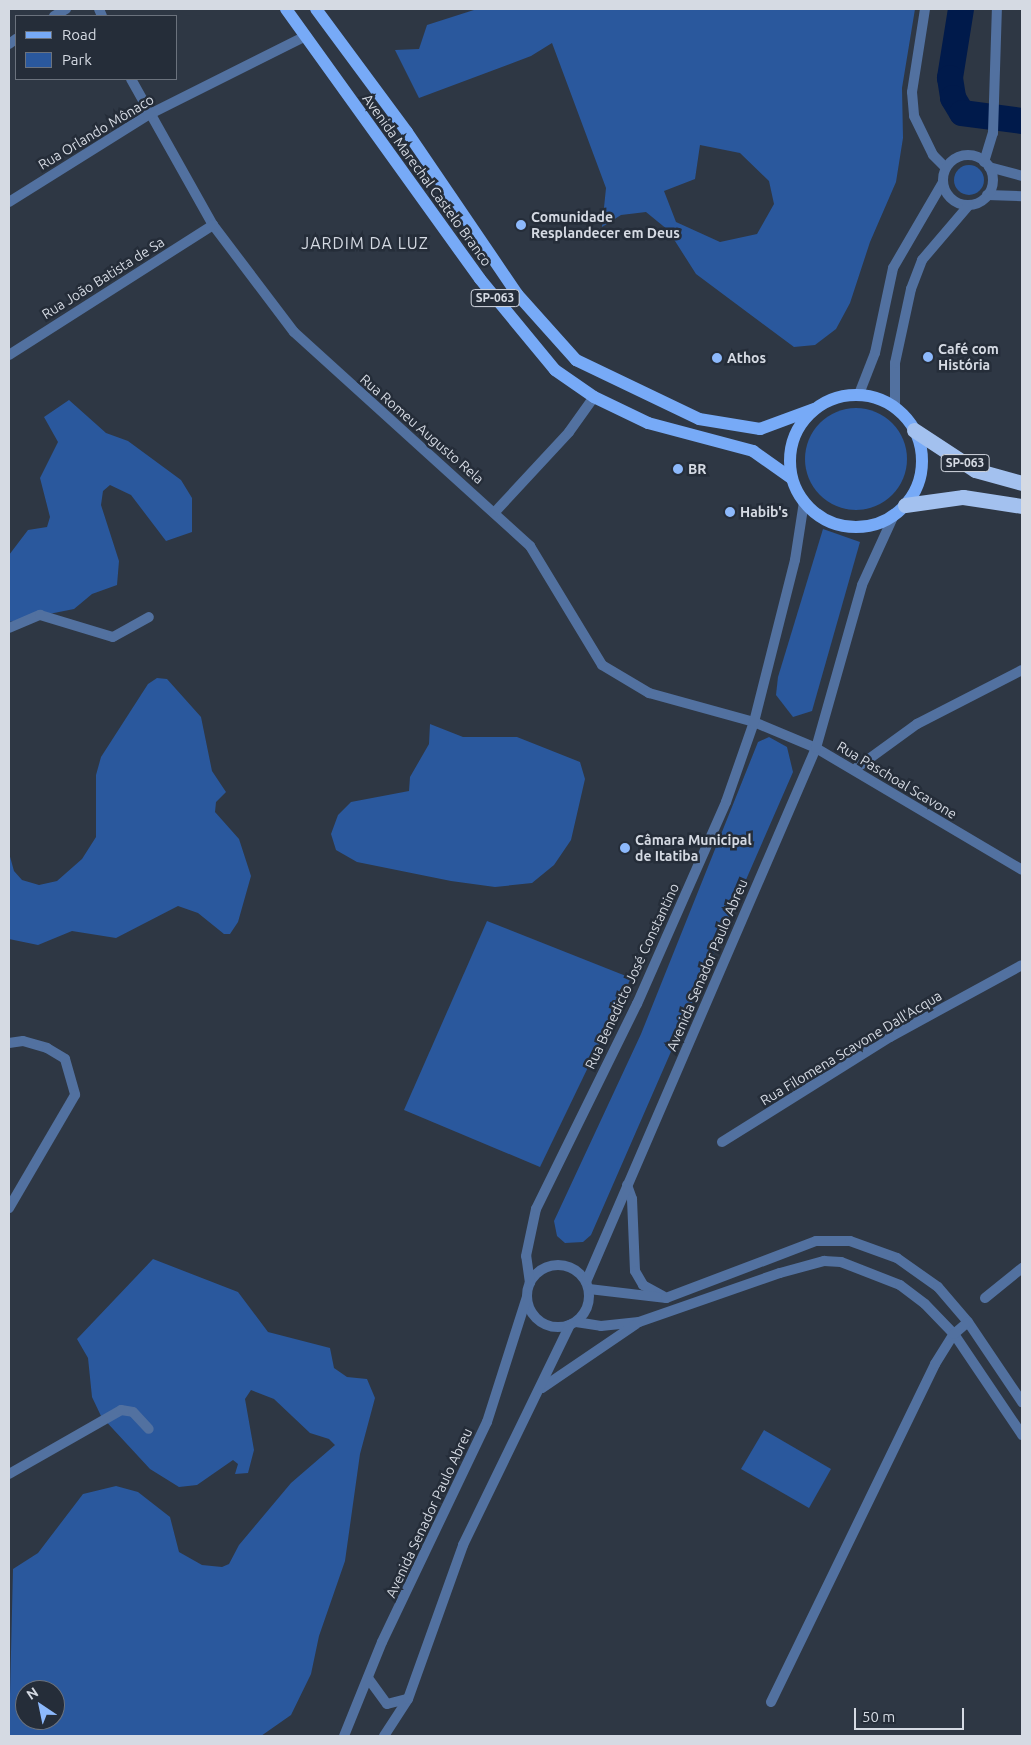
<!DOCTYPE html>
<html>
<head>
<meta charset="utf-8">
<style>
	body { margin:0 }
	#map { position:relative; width:1031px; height:1745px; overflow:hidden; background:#2e3744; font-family:Ubuntu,sans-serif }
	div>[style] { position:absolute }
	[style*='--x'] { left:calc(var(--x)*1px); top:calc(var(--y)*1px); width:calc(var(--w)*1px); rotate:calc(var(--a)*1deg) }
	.green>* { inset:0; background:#2a589d }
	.round { border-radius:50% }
	.river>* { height:26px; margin:-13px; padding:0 13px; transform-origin:13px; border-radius:13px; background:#001a4b }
	.minor>* { height:10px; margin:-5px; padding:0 5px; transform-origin:5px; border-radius:5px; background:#5271a0 }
	.minor>.ring { margin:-5px; padding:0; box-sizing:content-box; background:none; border:10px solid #5271a0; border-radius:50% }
	.tertiary>* { height:10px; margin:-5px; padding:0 5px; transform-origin:5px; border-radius:5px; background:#5271a0 }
	.tertiary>.ring { margin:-5px; padding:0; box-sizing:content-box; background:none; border:10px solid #5271a0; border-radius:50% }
	.primary>* { height:12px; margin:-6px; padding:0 6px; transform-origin:6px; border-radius:6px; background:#77aaf7 }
	.primary>.ring { margin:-6px; padding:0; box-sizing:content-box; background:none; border:12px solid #77aaf7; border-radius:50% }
	.motorway>* { height:15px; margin:-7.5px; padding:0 7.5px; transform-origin:7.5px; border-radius:7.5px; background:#a3c1ef }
	.dots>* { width:14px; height:14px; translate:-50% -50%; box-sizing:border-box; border:2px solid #252d39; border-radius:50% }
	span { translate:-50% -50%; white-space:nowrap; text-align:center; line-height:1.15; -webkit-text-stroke:5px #252d39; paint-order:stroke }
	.shield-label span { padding:1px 4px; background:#252d39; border:1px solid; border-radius:4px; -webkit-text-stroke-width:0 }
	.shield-label { font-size:12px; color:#d5dae3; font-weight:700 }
	.street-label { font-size:14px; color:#d5dae3 }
	.poi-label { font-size:14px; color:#d5dae3; font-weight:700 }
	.left { translate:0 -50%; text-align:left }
	.quarter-label { font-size:16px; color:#d5dae3; letter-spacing:1px }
	.frame { position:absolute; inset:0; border:10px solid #d5dae3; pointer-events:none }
	.legend { position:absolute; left:15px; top:15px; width:162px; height:65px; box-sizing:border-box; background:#252d39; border:1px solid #6b727d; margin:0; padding:6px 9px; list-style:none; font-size:15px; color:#d5dae3 }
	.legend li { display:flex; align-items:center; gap:10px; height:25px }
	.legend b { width:25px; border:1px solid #6b727d }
	.north { position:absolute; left:15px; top:1680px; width:50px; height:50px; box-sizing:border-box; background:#252d39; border:1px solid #6b727d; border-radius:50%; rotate:326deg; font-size:14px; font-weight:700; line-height:20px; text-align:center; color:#d5dae3 }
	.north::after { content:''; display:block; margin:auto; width:18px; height:22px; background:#8db9fc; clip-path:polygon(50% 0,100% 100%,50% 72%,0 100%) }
	.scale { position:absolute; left:854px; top:1708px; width:110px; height:22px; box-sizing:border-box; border:2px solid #d5dae3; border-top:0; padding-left:6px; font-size:15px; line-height:18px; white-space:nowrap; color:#d5dae3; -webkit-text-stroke:4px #252d39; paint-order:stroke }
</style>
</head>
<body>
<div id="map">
	<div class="green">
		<div style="clip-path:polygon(evenodd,477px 9px,915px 9px,902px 88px,903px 138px,896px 182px,870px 242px,850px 303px,836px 329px,815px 345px,794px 347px,696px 274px,668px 230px,646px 212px,621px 215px,602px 227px,606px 188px,552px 43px,531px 56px,419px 98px,395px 50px,419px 49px,427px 25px,477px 9px,700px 145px,740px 153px,769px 181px,774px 204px,757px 234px,720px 242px,676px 222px,664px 191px,695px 179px,700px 145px)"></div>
		<div class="round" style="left:954px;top:165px;width:30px;height:30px"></div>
		<div style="clip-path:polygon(69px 400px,106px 433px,128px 441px,181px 480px,192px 498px,192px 532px,166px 541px,131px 495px,110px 485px,103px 491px,101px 505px,119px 561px,117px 585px,92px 594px,74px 609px,9px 622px,9px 555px,28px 530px,47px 527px,50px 517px,40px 478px,58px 442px,44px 417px)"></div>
		<div class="round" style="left:805px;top:408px;width:102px;height:102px"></div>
		<div style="clip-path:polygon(823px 529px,860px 542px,812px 711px,793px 717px,776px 695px,778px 677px)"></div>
		<div style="clip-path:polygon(157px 678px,167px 679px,201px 717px,212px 771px,226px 792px,216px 802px,215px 812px,239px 839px,251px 876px,238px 922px,230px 934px,224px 934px,198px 913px,178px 906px,116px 938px,72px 931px,38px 945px,9px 939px,9px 853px,14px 871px,22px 880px,39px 885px,57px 881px,82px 859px,96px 837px,96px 775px,101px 757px,148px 684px)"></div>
		<div style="clip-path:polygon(430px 724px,463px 737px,517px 737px,580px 762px,585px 779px,571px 840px,554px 865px,532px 883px,495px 887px,451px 881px,357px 862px,336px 850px,331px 834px,338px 815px,351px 802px,409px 791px,410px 777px,429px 744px)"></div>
		<div style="clip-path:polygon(769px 737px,787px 747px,793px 772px,591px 1235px,583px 1242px,565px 1243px,557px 1236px,554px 1221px,641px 1034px,758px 742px)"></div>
		<div style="clip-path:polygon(487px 921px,631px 978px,540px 1167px,404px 1110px)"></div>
		<div style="clip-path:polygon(evenodd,153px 1259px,238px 1292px,268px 1332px,330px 1348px,334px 1368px,347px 1377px,367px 1379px,375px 1398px,360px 1454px,345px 1561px,319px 1636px,311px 1674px,291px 1715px,261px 1736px,9px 1736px,13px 1569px,38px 1553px,83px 1494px,116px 1486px,138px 1492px,170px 1517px,179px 1552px,202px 1565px,222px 1567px,229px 1564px,239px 1545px,291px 1483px,335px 1445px,329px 1439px,310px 1433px,274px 1399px,251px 1390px,245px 1399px,254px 1450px,248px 1473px,235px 1474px,238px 1464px,233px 1460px,197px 1485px,179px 1487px,150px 1469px,101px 1416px,92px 1397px,88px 1358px,77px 1339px,153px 1259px,25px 1690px,55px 1690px,55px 1720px,25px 1720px,25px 1690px)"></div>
		<div style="clip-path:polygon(764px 1430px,831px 1469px,809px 1508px,741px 1469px)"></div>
	</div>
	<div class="river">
		<div style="--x:961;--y:9;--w:70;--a:99.1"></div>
		<div style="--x:950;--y:78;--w:20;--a:81"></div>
		<div style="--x:953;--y:98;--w:17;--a:59"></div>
		<div style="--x:962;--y:113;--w:61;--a:7.6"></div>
	</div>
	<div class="minor">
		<div style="--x:99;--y:9;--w:8;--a:67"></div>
		<div style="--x:925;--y:9;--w:84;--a:98.9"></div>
		<div style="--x:912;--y:92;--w:24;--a:85"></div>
		<div style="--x:914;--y:116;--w:43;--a:64"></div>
		<div style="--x:933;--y:155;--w:18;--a:45"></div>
		<div style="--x:54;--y:16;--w:14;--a:-30"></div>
		<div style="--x:9;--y:44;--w:9;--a:-36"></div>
		<div style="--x:131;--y:79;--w:167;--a:60.7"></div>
		<div style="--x:213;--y:225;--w:134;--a:52.9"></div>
		<div style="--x:294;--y:332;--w:319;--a:42.2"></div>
		<div style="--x:530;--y:546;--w:139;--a:58.8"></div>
		<div style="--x:602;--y:665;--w:55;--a:30.8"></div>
		<div style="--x:649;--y:693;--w:109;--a:15.4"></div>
		<div style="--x:754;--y:722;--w:67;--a:22.8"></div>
		<div style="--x:816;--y:748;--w:239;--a:30.6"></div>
		<div style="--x:989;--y:167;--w:34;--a:15"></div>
		<div style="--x:987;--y:195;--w:35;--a:2"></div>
		<div style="--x:9;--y:202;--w:164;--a:-32"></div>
		<div style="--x:148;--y:115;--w:177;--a:-26.6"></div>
		<div style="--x:9;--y:355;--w:242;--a:-32.5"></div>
		<div style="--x:495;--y:512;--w:109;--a:-47.2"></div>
		<div style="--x:569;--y:432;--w:43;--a:-54.5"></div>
		<div style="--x:9;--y:628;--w:34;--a:-23"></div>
		<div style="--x:40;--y:615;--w:76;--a:16.8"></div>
		<div style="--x:113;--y:637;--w:41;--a:-29.1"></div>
		<div style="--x:855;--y:769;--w:77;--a:-36"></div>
		<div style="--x:917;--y:724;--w:118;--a:-27.2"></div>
		<div style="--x:9;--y:1043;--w:14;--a:-8"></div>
		<div style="--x:23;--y:1041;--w:25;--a:16"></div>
		<div style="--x:47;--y:1048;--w:21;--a:31"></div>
		<div style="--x:65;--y:1059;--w:37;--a:74"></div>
		<div style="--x:75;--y:1095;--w:131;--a:120.3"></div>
		<div style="--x:722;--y:1142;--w:198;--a:-32"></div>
		<div style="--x:890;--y:1037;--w:150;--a:-28.6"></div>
		<div style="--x:627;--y:1185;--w:15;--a:70"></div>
		<div style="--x:632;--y:1199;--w:72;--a:87.6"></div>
		<div style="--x:635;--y:1271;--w:16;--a:60"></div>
		<div style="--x:643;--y:1285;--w:23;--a:29"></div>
		<div class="ring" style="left:527px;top:1265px;width:52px;height:52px"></div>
		<div style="--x:586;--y:1282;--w:581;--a:-66.7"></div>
		<div style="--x:816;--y:748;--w:169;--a:-74.2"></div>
		<div style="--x:862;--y:585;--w:77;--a:-65.4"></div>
		<div style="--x:530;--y:1283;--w:27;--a:-98"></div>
		<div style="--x:526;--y:1256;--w:48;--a:-78"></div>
		<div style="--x:536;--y:1209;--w:229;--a:-63.8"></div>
		<div style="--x:637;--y:1004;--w:221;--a:-66.2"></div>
		<div style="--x:726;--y:802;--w:85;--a:-70.7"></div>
		<div style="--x:754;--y:722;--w:167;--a:-75.8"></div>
		<div style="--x:795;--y:560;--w:59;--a:-81.2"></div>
		<div style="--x:589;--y:1289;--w:78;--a:6.7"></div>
		<div style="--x:666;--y:1298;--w:160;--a:-20.8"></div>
		<div style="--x:816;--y:1241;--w:34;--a:0"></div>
		<div style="--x:850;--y:1241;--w:50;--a:19.9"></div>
		<div style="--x:897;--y:1258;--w:50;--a:35.3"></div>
		<div style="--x:938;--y:1287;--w:46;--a:49.4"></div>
		<div style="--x:968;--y:1322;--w:97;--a:56"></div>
		<div style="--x:985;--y:1298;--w:48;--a:-39"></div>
		<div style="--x:576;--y:1322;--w:25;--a:9"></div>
		<div style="--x:601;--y:1326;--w:38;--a:-6"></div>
		<div style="--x:639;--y:1322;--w:149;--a:-19.2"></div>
		<div style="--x:780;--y:1273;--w:46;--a:-15.3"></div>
		<div style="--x:824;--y:1261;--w:17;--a:3"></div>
		<div style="--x:841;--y:1262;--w:63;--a:21.3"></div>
		<div style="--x:900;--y:1285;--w:31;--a:37"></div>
		<div style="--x:925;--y:1304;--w:42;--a:46"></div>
		<div style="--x:954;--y:1334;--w:122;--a:56"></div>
		<div style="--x:542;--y:1388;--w:114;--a:-34.2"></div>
		<div style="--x:9;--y:1474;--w:129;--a:-29.7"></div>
		<div style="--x:121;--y:1410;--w:12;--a:9"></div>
		<div style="--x:133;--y:1412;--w:23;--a:47"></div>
		<div style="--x:368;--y:1678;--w:32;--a:54"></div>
		<div style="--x:387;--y:1704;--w:21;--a:-14"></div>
		<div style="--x:771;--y:1702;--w:376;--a:-64.1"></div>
		<div style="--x:935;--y:1364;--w:36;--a:-58"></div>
		<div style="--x:954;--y:1334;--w:18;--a:-41"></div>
		<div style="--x:344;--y:1736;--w:101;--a:-68"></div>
		<div style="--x:382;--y:1642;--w:244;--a:-64.5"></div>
		<div style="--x:487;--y:1422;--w:131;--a:-72.3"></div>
		<div style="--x:384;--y:1736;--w:44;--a:-57"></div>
		<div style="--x:408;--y:1699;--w:164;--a:-70.3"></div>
		<div style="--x:463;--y:1545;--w:245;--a:-64.1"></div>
	</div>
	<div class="tertiary">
		<div class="ring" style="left:943px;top:155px;width:40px;height:40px"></div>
		<div style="--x:984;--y:162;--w:30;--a:-73"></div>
		<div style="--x:993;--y:133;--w:124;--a:-88.2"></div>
		<div style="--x:859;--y:394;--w:44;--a:-68.7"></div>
		<div style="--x:875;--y:353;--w:87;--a:-78"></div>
		<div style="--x:893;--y:268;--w:99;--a:-59.8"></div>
		<div style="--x:895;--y:407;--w:44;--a:-90"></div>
		<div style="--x:895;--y:363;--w:76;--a:-77.8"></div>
		<div style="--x:911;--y:289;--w:31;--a:-69"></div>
		<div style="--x:922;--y:260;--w:72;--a:-49.5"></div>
	</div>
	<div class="primary">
		<div style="--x:286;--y:9;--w:332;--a:54.3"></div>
		<div style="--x:480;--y:279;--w:118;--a:50.5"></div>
		<div style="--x:555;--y:370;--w:47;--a:34.7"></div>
		<div style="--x:594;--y:397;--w:60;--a:25.7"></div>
		<div style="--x:648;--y:423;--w:109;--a:14.9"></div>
		<div style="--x:753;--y:451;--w:47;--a:35.4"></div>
		<div style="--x:316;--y:9;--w:153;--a:53.5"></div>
		<div style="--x:407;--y:132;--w:196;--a:55.8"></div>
		<div style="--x:517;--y:294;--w:89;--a:48.2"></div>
		<div style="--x:576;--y:360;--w:136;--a:25.6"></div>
		<div style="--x:699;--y:419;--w:62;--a:9.3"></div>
		<div style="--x:760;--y:429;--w:58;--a:-20.3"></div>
		<div class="ring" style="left:790px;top:395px;width:120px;height:120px"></div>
	</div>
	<div class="motorway">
		<div style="--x:914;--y:430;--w:73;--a:33.3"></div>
		<div style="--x:975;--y:470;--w:49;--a:15.5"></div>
		<div style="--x:905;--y:505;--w:59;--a:-7.9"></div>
		<div style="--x:963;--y:497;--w:60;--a:8.7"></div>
	</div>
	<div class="dots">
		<div style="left:521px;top:225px;background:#8db9fc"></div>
		<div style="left:928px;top:357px;background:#8db9fc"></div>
		<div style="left:717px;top:358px;background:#8db9fc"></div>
		<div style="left:678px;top:469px;background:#8db9fc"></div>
		<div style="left:730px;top:512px;background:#8db9fc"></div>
		<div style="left:625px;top:848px;background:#8db9fc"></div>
	</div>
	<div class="shield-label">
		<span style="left:495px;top:298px">SP-063</span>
		<span style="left:965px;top:463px">SP-063</span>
	</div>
	<div class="street-label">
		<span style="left:96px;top:132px;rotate:-31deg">Rua Orlando Mônaco</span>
		<span style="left:427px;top:180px;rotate:54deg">Avenida Marechal Castelo Branco</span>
		<span style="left:103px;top:278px;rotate:-32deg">Rua João Batista de Sa</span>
		<span style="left:422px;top:429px;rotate:41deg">Rua Romeu Augusto Rela</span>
		<span style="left:897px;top:780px;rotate:31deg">Rua Paschoal Scavone</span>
		<span style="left:707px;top:965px;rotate:-67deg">Avenida Senador Paulo Abreu</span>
		<span style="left:632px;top:976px;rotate:-65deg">Rua Benedicto José Constantino</span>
		<span style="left:851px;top:1048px;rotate:-31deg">Rua Filomena Scavone Dall'Acqua</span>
		<span style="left:429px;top:1513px;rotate:-65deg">Avenida Senador Paulo Abreu</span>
	</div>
	<div class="poi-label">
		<span class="left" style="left:531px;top:225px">Comunidade<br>Resplandecer em Deus</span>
		<span class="left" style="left:938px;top:357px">Café com<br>História</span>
		<span class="left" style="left:727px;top:358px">Athos</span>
		<span class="left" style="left:688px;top:469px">BR</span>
		<span class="left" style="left:740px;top:512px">Habib's</span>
		<span class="left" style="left:635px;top:848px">Câmara Municipal<br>de Itatiba</span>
	</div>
	<div class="quarter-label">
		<span style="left:365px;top:243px">JARDIM DA LUZ</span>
	</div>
	<div class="frame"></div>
	<ul class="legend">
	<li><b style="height:6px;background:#77aaf7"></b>Road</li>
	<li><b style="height:14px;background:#2a589d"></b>Park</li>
	</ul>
	<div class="north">N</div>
	<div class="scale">50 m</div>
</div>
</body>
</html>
